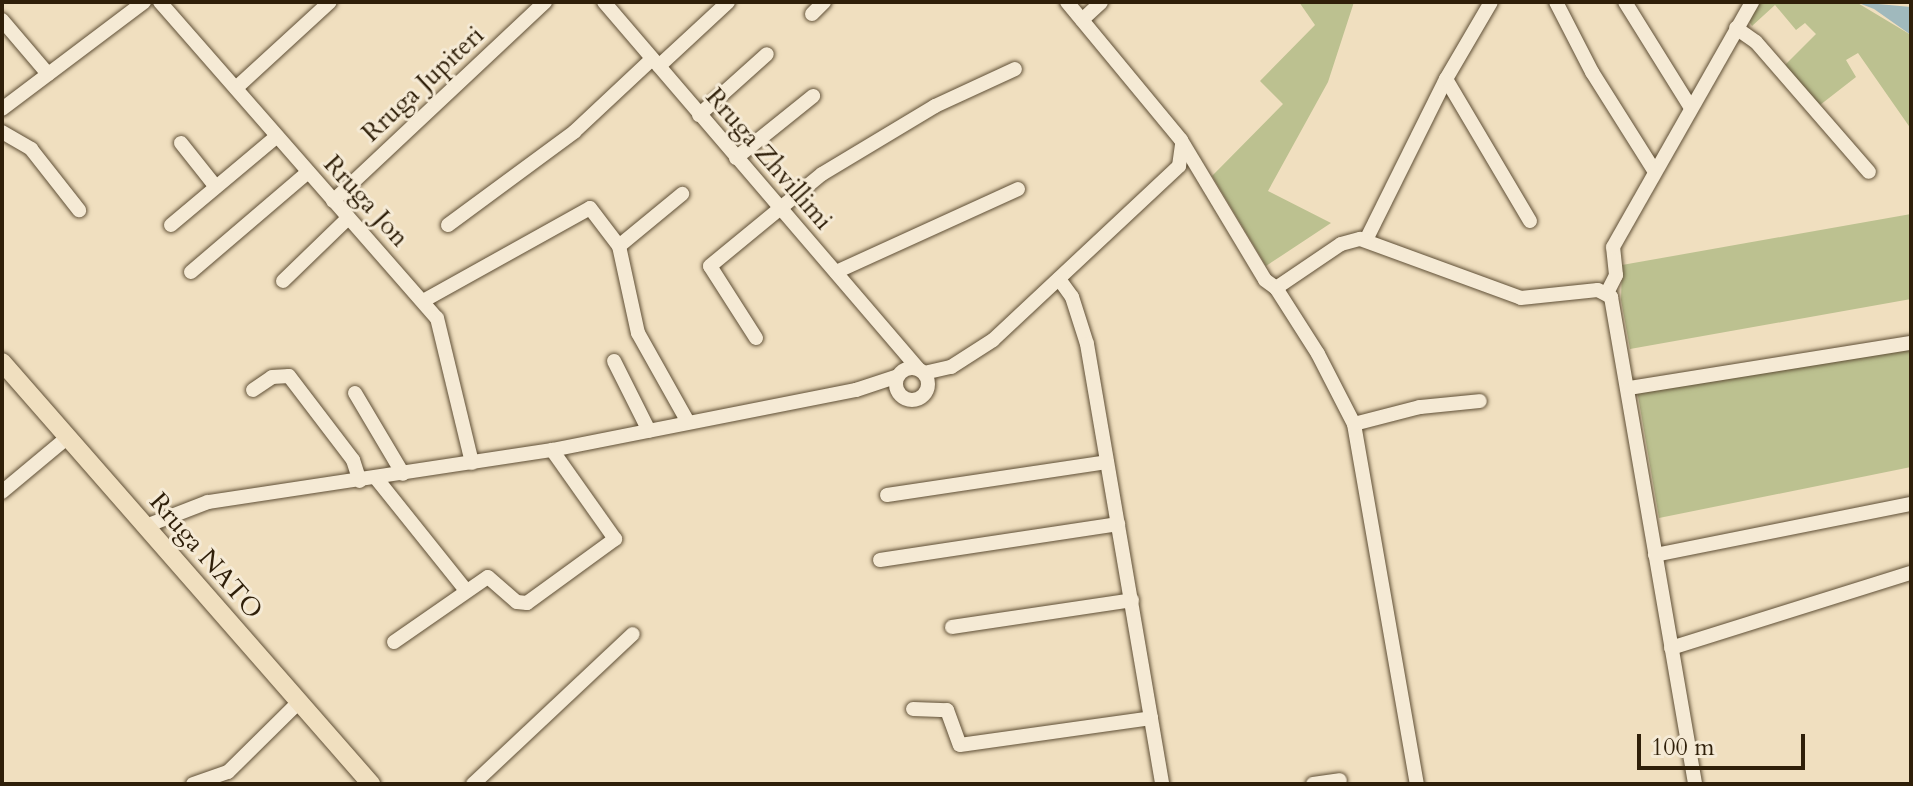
<!DOCTYPE html>
<html>
<head>
<meta charset="utf-8">
<style>
	body { margin:0 }
	#map { position:relative; width:1913px; height:786px; overflow:hidden; background:#f0dfbf; font-family:Cardo,serif }
	div>[style] { position:absolute }
	[style*='--x'] { left:calc(var(--x)*1px); top:calc(var(--y)*1px); width:calc(var(--w)*1px); rotate:calc(var(--a)*1deg) }
	.green>* { inset:0; background:#bcc190 }
	.water>* { inset:0; background:#a0b9bd }
	.roads { filter:drop-shadow(0 0 2px #5f4f36) drop-shadow(0 0 2px #5f4f36) }
	.minor>* { height:14px; margin:-7px; padding:0 7px; transform-origin:7px; border-radius:7px; background:#f5ead5 }
	.minor>.ring { margin:-7px; padding:0; box-sizing:content-box; background:none; border:14px solid #f5ead5; border-radius:50% }
	.major>* { height:18px; margin:-9px; padding:0 9px; transform-origin:9px; border-radius:9px; background:#f0dfbf }
	span { translate:-50% -50%; white-space:nowrap; text-align:center; line-height:1.15; -webkit-text-stroke:6px #f5ead5; paint-order:stroke }
	.street-label { font-size:26px; color:#2f1f09 }
	.frame { position:absolute; inset:0; border:4px solid #2f1f09; pointer-events:none }
	.scale { position:absolute; left:1637px; top:734px; width:168px; height:36px; box-sizing:border-box; border:4px solid #2f1f09; border-top:0; padding-left:10px; font-size:24px; line-height:28px; white-space:nowrap; color:#2f1f09; -webkit-text-stroke:6px #f5ead5; paint-order:stroke }
</style>
</head>
<body>
<div id="map">
	<div class="green">
		<div style="clip-path:polygon(1299px 2px,1354px 2px,1328px 82px,1268px 191px,1331px 223px,1266px 266px,1212px 176px,1283px 104px,1260px 81px,1315px 25px)"></div>
		<div style="clip-path:polygon(1754px 2px,1856px 2px,1911px 35px,1911px 129px,1858px 53px,1846px 60px,1856px 77px,1820px 105px,1785px 65px,1816px 34px,1805px 23px,1796px 30px,1775px 5px,1752px 26px,1747px 18px)"></div>
		<div style="clip-path:polygon(1911px 214px,1911px 299px,1630px 349px,1621px 300px,1622px 265px)"></div>
		<div style="clip-path:polygon(1911px 348px,1911px 467px,1659px 518px,1637px 390px)"></div>
	</div>
	<div class="water">
		<div style="clip-path:polygon(1856px 2px,1911px 7px,1911px 35px,1874px 9px)"></div>
	</div>
	<div class="roads">
		<div class="minor">
			<div style="--x:160;--y:2;--w:420;--a:48.8"></div>
			<div style="--x:437;--y:318;--w:149;--a:76.4"></div>
			<div style="--x:604;--y:2;--w:484;--a:49.4"></div>
			<div style="--x:1067;--y:2;--w:179;--a:50.4"></div>
			<div style="--x:1181;--y:140;--w:163;--a:59"></div>
			<div style="--x:1265;--y:280;--w:14;--a:36"></div>
			<div style="--x:1276;--y:288;--w:78;--a:57.5"></div>
			<div style="--x:1318;--y:354;--w:79;--a:62.8"></div>
			<div style="--x:1354;--y:424;--w:365;--a:80.1"></div>
			<div style="--x:1556;--y:2;--w:79;--a:62.8"></div>
			<div style="--x:1592;--y:72;--w:118;--a:57.8"></div>
			<div style="--x:1625;--y:2;--w:125;--a:58.1"></div>
			<div style="--x:812;--y:14;--w:17;--a:-45"></div>
			<div style="--x:2;--y:20;--w:71;--a:49.6"></div>
			<div style="--x:1082;--y:20;--w:26;--a:-43"></div>
			<div style="--x:1736;--y:28;--w:24;--a:35"></div>
			<div style="--x:1756;--y:42;--w:172;--a:49"></div>
			<div style="--x:659;--y:66;--w:94;--a:-42.8"></div>
			<div style="--x:1446;--y:79;--w:165;--a:59.4"></div>
			<div style="--x:236;--y:88;--w:127;--a:-42.5"></div>
			<div style="--x:2;--y:109;--w:178;--a:-37"></div>
			<div style="--x:699;--y:115;--w:91;--a:-41.9"></div>
			<div style="--x:2;--y:132;--w:34;--a:30"></div>
			<div style="--x:31;--y:149;--w:78;--a:51.8"></div>
			<div style="--x:181;--y:143;--w:56;--a:51.5"></div>
			<div style="--x:736;--y:158;--w:99;--a:-38.8"></div>
			<div style="--x:333;--y:201;--w:291;--a:-43.2"></div>
			<div style="--x:171;--y:225;--w:138;--a:-40"></div>
			<div style="--x:448;--y:225;--w:157;--a:-36.4"></div>
			<div style="--x:574;--y:132;--w:107;--a:-43.1"></div>
			<div style="--x:1366;--y:240;--w:180;--a:-63.6"></div>
			<div style="--x:1446;--y:79;--w:89;--a:-59.7"></div>
			<div style="--x:619;--y:246;--w:82;--a:-39.5"></div>
			<div style="--x:191;--y:272;--w:154;--a:-40.5"></div>
			<div style="--x:836;--y:272;--w:200;--a:-24.5"></div>
			<div style="--x:1059;--y:279;--w:22;--a:54"></div>
			<div style="--x:1072;--y:297;--w:49;--a:72.3"></div>
			<div style="--x:1087;--y:344;--w:446;--a:80.3"></div>
			<div style="--x:283;--y:281;--w:91;--a:-44.1"></div>
			<div style="--x:1276;--y:288;--w:78;--a:-34.1"></div>
			<div style="--x:1341;--y:244;--w:20;--a:-15"></div>
			<div style="--x:1360;--y:239;--w:171;--a:20.1"></div>
			<div style="--x:1521;--y:298;--w:77;--a:-5.9"></div>
			<div style="--x:1598;--y:290;--w:15;--a:28"></div>
			<div style="--x:1611;--y:297;--w:494;--a:80.2"></div>
			<div style="--x:1607;--y:293;--w:20;--a:-63"></div>
			<div style="--x:1616;--y:275;--w:28;--a:-96"></div>
			<div style="--x:1613;--y:247;--w:282;--a:-60.4"></div>
			<div style="--x:423;--y:301;--w:191;--a:-29.1"></div>
			<div style="--x:590;--y:208;--w:48;--a:52.7"></div>
			<div style="--x:619;--y:246;--w:89;--a:77.7"></div>
			<div style="--x:638;--y:333;--w:102;--a:60.7"></div>
			<div style="--x:756;--y:338;--w:85;--a:-122.6"></div>
			<div style="--x:710;--y:266;--w:145;--a:-39.4"></div>
			<div style="--x:822;--y:174;--w:132;--a:-31"></div>
			<div style="--x:935;--y:106;--w:88;--a:-24.8"></div>
			<div style="--x:614;--y:361;--w:78;--a:63.4"></div>
			<div class="ring" style="left:896px;top:368px;width:18px;height:18px"></div>
			<div style="--x:924;--y:373;--w:28;--a:-13"></div>
			<div style="--x:951;--y:367;--w:50;--a:-32.7"></div>
			<div style="--x:993;--y:340;--w:255;--a:-43.1"></div>
			<div style="--x:1179;--y:166;--w:22;--a:-82"></div>
			<div style="--x:1629;--y:388;--w:286;--a:-9.1"></div>
			<div style="--x:253;--y:390;--w:23;--a:-34"></div>
			<div style="--x:272;--y:377;--w:17;--a:-3"></div>
			<div style="--x:289;--y:376;--w:106;--a:52.7"></div>
			<div style="--x:353;--y:460;--w:22;--a:72"></div>
			<div style="--x:355;--y:393;--w:94;--a:59.3"></div>
			<div style="--x:1354;--y:424;--w:68;--a:-14.4"></div>
			<div style="--x:1420;--y:407;--w:60;--a:-5.7"></div>
			<div style="--x:376;--y:478;--w:142;--a:51.3"></div>
			<div style="--x:2;--y:492;--w:86;--a:-39.8"></div>
			<div style="--x:887;--y:495;--w:222;--a:-8.5"></div>
			<div style="--x:146;--y:526;--w:66;--a:-21.2"></div>
			<div style="--x:208;--y:502;--w:348;--a:-8.6"></div>
			<div style="--x:552;--y:450;--w:310;--a:-11.2"></div>
			<div style="--x:856;--y:390;--w:44;--a:-18.4"></div>
			<div style="--x:1655;--y:555;--w:261;--a:-11.3"></div>
			<div style="--x:880;--y:560;--w:241;--a:-8.6"></div>
			<div style="--x:952;--y:627;--w:182;--a:-8.5"></div>
			<div style="--x:394;--y:642;--w:114;--a:-34.7"></div>
			<div style="--x:488;--y:577;--w:38;--a:41"></div>
			<div style="--x:517;--y:602;--w:10;--a:6"></div>
			<div style="--x:527;--y:603;--w:109;--a:-36"></div>
			<div style="--x:615;--y:539;--w:109;--a:-125.3"></div>
			<div style="--x:1671;--y:648;--w:251;--a:-17.4"></div>
			<div style="--x:913;--y:709;--w:34;--a:2"></div>
			<div style="--x:947;--y:710;--w:37;--a:70"></div>
			<div style="--x:960;--y:745;--w:193;--a:-8"></div>
			<div style="--x:193;--y:784;--w:37;--a:-19"></div>
			<div style="--x:228;--y:772;--w:101;--a:-44.6"></div>
			<div style="--x:473;--y:784;--w:219;--a:-43.2"></div>
			<div style="--x:1313;--y:784;--w:27;--a:-8"></div>
		</div>
		<div class="major">
			<div style="--x:2;--y:362;--w:561;--a:48.83"></div>
		</div>
	</div>
	<div class="street-label">
		<span style="left:423px;top:84px;rotate:-43deg">Rruga Jupiteri</span>
		<span style="left:769px;top:159px;rotate:49deg">Rruga Zhvillimi</span>
		<span style="left:366px;top:201px;rotate:48deg">Rruga Jon</span>
		<span style="left:206px;top:556px;rotate:49deg">Rruga NATO</span>
	</div>
	<div class="frame"></div>
	<div class="scale">100 m</div>
</div>
</body>
</html>
